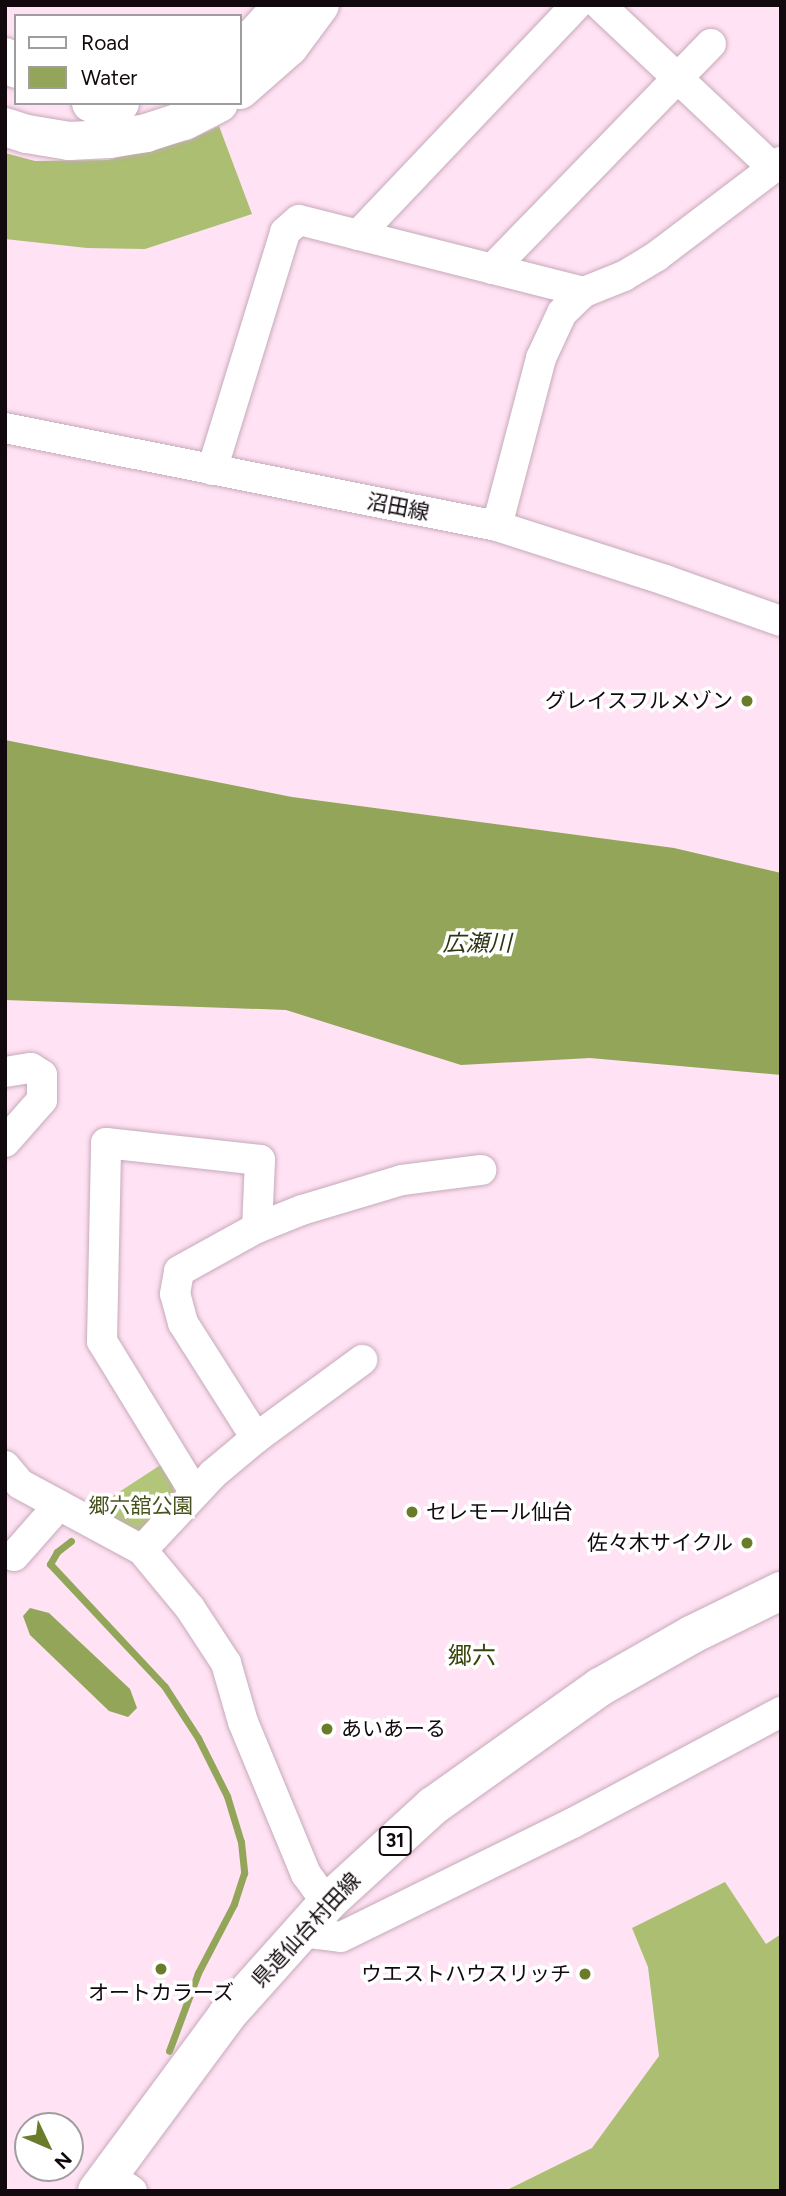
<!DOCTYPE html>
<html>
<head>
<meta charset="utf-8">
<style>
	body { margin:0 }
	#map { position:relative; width:786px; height:2196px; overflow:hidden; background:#ffe2f3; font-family:Figtree,"Noto Sans JP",sans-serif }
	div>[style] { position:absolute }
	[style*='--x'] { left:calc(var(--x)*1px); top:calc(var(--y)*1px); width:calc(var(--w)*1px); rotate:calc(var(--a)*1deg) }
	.green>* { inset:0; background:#b2c67a }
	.forest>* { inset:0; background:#abbe72 }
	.water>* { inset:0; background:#92a559 }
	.stream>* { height:7px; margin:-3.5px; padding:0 3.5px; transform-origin:3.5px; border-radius:3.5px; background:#92a559 }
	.roads { filter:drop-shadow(0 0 2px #c6aabb) drop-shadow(0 0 2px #c6aabb) }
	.minor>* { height:30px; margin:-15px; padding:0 15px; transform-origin:15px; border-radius:15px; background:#fff }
	.major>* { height:38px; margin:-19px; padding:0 19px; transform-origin:19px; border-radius:19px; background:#fff }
	.highway>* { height:38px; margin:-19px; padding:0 19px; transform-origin:19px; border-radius:19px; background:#fff }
	.dots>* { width:19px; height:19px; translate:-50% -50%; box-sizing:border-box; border:4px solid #fff; border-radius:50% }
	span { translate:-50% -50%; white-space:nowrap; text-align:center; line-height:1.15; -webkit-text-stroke:7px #fff; paint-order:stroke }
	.shield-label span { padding:2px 5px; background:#fff; border:2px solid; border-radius:5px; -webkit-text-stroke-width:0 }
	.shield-label { font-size:19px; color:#12090f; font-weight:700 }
	.street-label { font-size:21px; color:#12090f }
	.poi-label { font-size:21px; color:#12090f }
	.right { translate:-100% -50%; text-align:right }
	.left { translate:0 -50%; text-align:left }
	.park-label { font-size:21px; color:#47531c }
	.water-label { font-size:23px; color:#2d3514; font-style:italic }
	.quarter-label { font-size:24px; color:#384409 }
	.frame { position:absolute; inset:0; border:7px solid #12090f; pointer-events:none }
	.legend { position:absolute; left:14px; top:14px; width:228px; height:91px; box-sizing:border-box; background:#fff; border:2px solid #a09d9f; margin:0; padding:9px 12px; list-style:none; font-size:21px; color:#12090f }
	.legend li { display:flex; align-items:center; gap:14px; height:35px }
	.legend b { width:35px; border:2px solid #a09d9f }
	.north { position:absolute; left:14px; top:2112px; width:70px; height:70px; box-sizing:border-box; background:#fff; border:2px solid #a09d9f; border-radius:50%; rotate:134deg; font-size:19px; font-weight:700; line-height:28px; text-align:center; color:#12090f }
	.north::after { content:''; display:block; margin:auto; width:24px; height:32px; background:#6a7b2a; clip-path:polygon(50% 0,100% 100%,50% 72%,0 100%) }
</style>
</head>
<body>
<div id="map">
	<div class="green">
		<div style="clip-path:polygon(162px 1464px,173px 1483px,175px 1504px,152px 1530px,137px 1530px,114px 1521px,96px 1507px)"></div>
	</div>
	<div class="forest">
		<div style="clip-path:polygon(219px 126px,252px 214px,145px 249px,87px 248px,5px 239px,5px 153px,35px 161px,108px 160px,190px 140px)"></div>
		<div style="clip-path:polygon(725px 1882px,766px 1944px,781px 1934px,781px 2191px,505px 2191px,592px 2148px,659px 2056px,648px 1967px,632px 1928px)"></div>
	</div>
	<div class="water">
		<div style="clip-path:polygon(5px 740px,292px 797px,674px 848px,781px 873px,781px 1075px,590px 1058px,461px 1065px,286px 1010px,5px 1000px)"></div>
		<div style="clip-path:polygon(30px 1608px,49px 1613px,130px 1689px,137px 1708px,128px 1717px,109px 1711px,30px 1635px,23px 1616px)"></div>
	</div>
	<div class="stream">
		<div style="--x:71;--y:1541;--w:18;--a:142"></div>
		<div style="--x:57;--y:1552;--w:14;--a:120"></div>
		<div style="--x:50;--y:1564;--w:168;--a:46.9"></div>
		<div style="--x:165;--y:1687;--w:61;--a:57.1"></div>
		<div style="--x:198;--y:1738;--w:65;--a:63.4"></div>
		<div style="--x:227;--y:1796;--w:48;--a:73.1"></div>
		<div style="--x:241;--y:1842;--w:31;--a:84"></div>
		<div style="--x:244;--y:1873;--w:33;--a:108"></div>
		<div style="--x:234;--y:1904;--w:78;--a:117.6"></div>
		<div style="--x:198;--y:1973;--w:83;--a:110.4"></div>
	</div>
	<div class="roads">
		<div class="minor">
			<div style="--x:600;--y:5;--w:235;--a:43.3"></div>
			<div style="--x:358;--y:235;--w:317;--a:-46.5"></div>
			<div style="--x:492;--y:269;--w:314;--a:-45.8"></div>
			<div style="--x:5;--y:428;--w:502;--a:11.27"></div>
			<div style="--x:497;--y:526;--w:176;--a:17.8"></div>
			<div style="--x:665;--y:580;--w:123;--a:19.5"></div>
			<div style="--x:212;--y:470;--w:249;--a:-72.9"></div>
			<div style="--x:285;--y:232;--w:18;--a:-41"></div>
			<div style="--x:299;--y:220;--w:294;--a:14.2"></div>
			<div style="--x:497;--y:526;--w:174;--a:-75.3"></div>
			<div style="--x:541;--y:358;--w:50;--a:-65"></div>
			<div style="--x:562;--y:313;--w:30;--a:-44"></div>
			<div style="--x:584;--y:292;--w:43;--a:-21.8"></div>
			<div style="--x:624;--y:276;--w:39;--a:-31"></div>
			<div style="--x:657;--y:256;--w:156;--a:-37.2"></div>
			<div style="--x:5;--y:1072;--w:26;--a:-9"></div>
			<div style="--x:31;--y:1068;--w:13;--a:32"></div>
			<div style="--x:42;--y:1075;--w:25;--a:90"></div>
			<div style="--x:42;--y:1100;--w:56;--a:131.4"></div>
			<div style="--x:256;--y:1438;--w:132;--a:-36.3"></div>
			<div style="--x:5;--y:1466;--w:23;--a:50"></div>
			<div style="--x:20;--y:1484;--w:139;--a:28.4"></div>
			<div style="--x:142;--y:1550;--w:75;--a:50.4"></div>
			<div style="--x:190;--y:1608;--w:66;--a:56.8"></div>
			<div style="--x:226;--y:1663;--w:61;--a:73.9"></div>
			<div style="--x:243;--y:1722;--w:165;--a:67.5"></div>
			<div style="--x:306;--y:1874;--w:36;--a:54"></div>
			<div style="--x:195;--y:1493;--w:178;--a:-121.5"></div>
			<div style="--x:102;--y:1341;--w:198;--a:-88.8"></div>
			<div style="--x:106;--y:1143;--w:155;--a:6.3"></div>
			<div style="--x:260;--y:1160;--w:68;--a:92.5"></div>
			<div style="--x:142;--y:1550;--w:104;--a:-46.9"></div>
			<div style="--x:213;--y:1474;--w:56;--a:-39.9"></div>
			<div style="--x:256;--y:1438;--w:136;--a:-122.4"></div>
			<div style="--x:183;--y:1323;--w:30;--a:-105"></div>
			<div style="--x:175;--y:1294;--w:23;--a:-80"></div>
			<div style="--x:179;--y:1271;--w:89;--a:-28.9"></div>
			<div style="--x:257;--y:1228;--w:48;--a:-21.8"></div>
			<div style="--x:302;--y:1210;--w:104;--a:-16.7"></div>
			<div style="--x:402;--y:1180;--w:80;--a:-7.2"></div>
			<div style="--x:14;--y:1556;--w:68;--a:-48.6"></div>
			<div style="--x:301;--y:1932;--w:40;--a:7.1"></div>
			<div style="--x:341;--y:1937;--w:258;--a:-26.2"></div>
			<div style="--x:573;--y:1823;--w:236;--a:-28.1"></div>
			<div style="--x:108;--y:2175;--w:29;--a:34"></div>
		</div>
		<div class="major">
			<div style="--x:97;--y:2191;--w:219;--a:-53.5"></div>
			<div style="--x:227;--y:2015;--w:150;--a:-48.2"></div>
			<div style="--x:327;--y:1903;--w:144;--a:-42.5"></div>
			<div style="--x:433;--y:1806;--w:205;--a:-35.5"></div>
			<div style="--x:600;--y:1687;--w:105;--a:-29.7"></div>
			<div style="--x:691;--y:1635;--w:100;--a:-26.1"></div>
		</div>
		<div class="highway">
			<div style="--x:240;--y:52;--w:64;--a:-47.5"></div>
			<div style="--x:5;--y:57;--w:16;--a:47"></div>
			<div style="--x:240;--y:90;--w:65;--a:-41.3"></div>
			<div style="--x:289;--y:47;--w:52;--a:-53.6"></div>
			<div style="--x:91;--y:103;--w:29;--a:0"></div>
			<div style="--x:5;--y:127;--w:23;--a:18"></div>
			<div style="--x:27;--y:134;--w:43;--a:9.5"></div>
			<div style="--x:69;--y:141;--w:40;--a:-2.9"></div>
			<div style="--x:109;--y:139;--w:37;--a:-9"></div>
			<div style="--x:146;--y:133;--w:40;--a:-18"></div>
			<div style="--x:184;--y:121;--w:39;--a:-27"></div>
		</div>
	</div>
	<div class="dots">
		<div style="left:747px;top:701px;background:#6a7b2a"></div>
		<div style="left:412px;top:1512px;background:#6a7b2a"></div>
		<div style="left:747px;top:1543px;background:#6a7b2a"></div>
		<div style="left:327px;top:1729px;background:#6a7b2a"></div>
		<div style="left:161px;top:1969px;background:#6a7b2a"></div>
		<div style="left:585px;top:1974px;background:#6a7b2a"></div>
	</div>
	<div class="shield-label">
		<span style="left:395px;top:1841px">31</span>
	</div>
	<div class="street-label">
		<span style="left:398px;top:507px;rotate:11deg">沼田線</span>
		<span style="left:306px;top:1930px;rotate:-47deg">県道仙台村田線</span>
	</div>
	<div class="poi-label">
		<span class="right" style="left:733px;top:701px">グレイスフルメゾン</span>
		<span class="left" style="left:426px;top:1512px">セレモール仙台</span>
		<span class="right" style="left:733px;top:1543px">佐々木サイクル</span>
		<span class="left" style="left:341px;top:1729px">あいあーる</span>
		<span class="right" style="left:571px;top:1974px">ウエストハウスリッチ</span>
		<span style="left:161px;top:1993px">オートカラーズ</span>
	</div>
	<div class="park-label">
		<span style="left:141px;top:1506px">郷六舘公園</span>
	</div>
	<div class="water-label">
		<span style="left:477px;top:943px">広瀬川</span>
	</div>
	<div class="quarter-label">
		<span style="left:472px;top:1656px">郷六</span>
	</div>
	<div class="frame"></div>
	<ul class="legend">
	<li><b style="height:9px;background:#fff"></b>Road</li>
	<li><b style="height:19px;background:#92a559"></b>Water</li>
	</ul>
	<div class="north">N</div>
</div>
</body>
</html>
